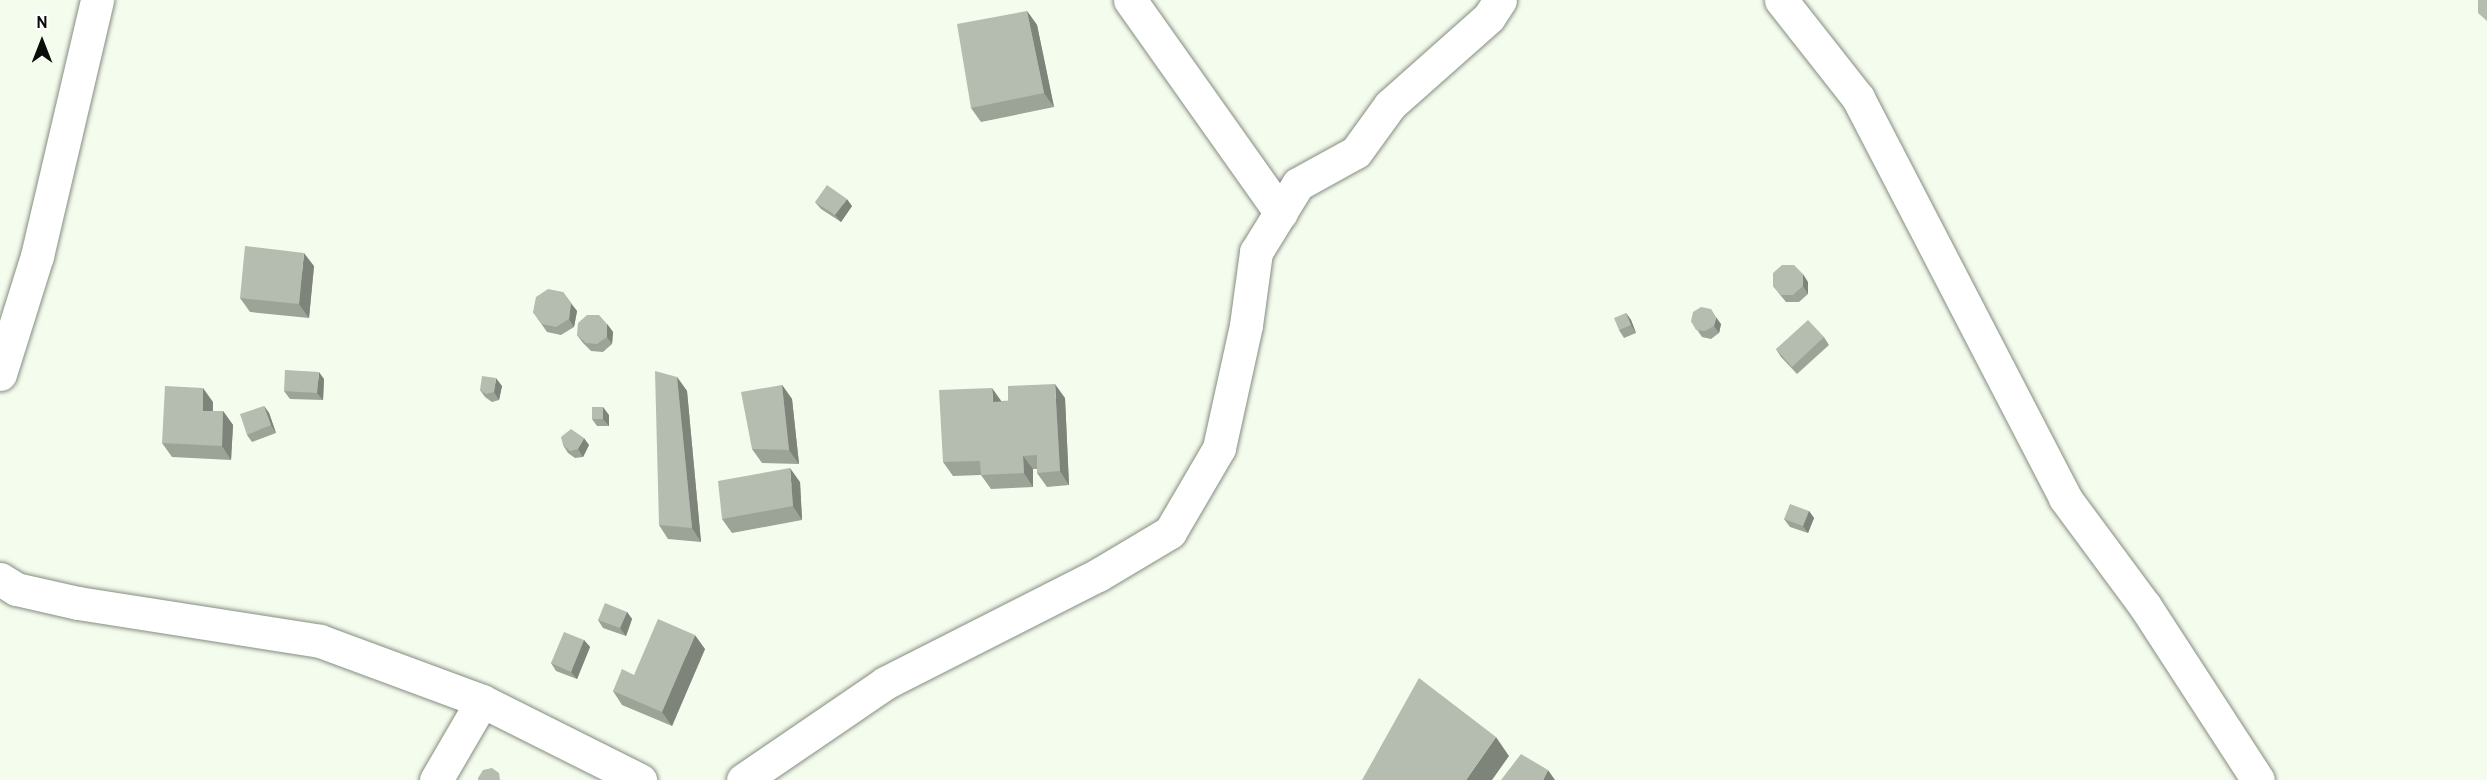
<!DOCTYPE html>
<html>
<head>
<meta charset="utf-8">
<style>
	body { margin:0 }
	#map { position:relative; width:2487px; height:780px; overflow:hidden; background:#f4fcee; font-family:Overpass,sans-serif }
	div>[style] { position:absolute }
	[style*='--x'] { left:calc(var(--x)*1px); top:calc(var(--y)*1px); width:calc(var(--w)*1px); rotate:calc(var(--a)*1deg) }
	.roads { filter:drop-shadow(0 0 2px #858d80) drop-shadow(0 0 2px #858d80) }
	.minor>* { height:33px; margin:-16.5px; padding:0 16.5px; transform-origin:16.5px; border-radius:16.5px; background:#fff }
	.wall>* { inset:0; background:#9ca397 }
	.shaded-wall>* { inset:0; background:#7f847b }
	.building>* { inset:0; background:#b5bdb0 }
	span { translate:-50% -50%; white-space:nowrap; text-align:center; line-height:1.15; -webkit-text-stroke:5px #fff; paint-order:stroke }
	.north { position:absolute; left:12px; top:12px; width:60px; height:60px; -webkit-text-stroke:4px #fff; paint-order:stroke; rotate:0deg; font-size:16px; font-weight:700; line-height:24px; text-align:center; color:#090c08 }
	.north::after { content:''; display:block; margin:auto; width:21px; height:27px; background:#090c08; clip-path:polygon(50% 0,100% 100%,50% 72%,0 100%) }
</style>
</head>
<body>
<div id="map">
	<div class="roads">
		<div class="minor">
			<div style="--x:1130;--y:0;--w:261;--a:54.7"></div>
			<div style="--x:1781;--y:0;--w:125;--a:51.8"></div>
			<div style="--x:1858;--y:98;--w:450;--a:62.6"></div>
			<div style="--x:2065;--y:498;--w:134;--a:53.5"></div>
			<div style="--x:2145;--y:606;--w:207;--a:57"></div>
			<div style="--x:0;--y:374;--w:124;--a:-72.6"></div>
			<div style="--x:37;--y:256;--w:263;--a:-76.8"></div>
			<div style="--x:0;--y:579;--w:19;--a:32"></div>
			<div style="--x:16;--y:589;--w:64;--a:12.7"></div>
			<div style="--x:78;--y:603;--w:245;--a:8.9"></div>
			<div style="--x:320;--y:641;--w:173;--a:20.3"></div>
			<div style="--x:482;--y:701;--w:177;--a:26.6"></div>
			<div style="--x:436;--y:780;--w:91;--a:-59.8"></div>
			<div style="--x:743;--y:780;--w:172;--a:-34.3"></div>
			<div style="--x:885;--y:683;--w:239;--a:-26.9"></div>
			<div style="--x:1098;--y:575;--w:84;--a:-30.8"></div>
			<div style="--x:1170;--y:532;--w:97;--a:-59.7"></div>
			<div style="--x:1219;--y:448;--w:126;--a:-77.6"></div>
			<div style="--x:1246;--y:325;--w:74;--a:-82.2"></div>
			<div style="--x:1256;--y:252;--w:80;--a:-58.3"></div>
			<div style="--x:1298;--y:184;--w:66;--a:-28.9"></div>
			<div style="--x:1356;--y:152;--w:58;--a:-54.1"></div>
			<div style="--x:1390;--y:105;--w:132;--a:-41.6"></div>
			<div style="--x:1489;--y:17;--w:20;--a:-57"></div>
		</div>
	</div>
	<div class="wall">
		<div style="clip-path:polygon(1027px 11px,1037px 25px,1054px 107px,981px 122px,971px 108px)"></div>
		<div style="clip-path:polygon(815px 202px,852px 206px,841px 222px,821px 209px)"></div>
		<div style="clip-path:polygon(314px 266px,309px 318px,250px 312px,240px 298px)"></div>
		<div style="clip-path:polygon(1808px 282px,1808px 294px,1799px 302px,1786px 302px,1773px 286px)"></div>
		<div style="clip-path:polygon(563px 292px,577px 311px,574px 327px,561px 335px,547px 332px,533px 312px)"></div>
		<div style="clip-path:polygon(1626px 313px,1631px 320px,1636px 333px,1624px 338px,1619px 330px)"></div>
		<div style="clip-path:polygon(1691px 321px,1721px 324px,1719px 333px,1711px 339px,1702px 337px)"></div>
		<div style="clip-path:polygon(607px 324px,613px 332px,612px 344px,603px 352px,591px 351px,583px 343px,577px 335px)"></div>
		<div style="clip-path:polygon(1824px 337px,1829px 345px,1797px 374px,1781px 357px,1776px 349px)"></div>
		<div style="clip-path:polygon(677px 377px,687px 391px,701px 542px,668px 539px,659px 525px)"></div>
		<div style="clip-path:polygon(324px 379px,323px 400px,290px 399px,284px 391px)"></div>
		<div style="clip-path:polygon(782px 385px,792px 399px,799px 464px,762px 463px,752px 449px)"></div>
		<div style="clip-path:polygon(502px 386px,499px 400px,492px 402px,485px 397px,480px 390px)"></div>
		<div style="clip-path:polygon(1065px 398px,1069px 485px,1047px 487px,1037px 473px,1037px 469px,1033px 469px,1033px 487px,991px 489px,981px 475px,953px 476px,943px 462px,1002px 401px)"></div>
		<div style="clip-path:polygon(213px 402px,213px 411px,223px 411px,233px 425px,231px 460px,172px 457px,162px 443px)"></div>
		<div style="clip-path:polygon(264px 406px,269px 413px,276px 433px,252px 442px,247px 435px)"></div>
		<div style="clip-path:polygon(609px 415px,609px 426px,597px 426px,592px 419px)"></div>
		<div style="clip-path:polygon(563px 445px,589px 445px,583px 457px,575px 458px,568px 453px)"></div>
		<div style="clip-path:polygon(800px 482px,802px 520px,732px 533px,722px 519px)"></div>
		<div style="clip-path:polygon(1809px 511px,1814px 518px,1808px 533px,1790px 527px,1784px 519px)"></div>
		<div style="clip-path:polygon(627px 612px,632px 619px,626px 636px,603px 628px,598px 620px)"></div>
		<div style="clip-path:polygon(584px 640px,590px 647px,577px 679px,556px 671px,551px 663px)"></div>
		<div style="clip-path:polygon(705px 649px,672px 726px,622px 705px,613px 691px,634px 675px)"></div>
	</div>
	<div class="shaded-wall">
		<div style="clip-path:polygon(1027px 11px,1037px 25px,1054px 107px,1044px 93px)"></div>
		<div style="clip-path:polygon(847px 199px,852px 206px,841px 222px,835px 215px)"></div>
		<div style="clip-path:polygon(304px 253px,314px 266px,309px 318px,299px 304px)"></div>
		<div style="clip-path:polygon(1803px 274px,1808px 282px,1808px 294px,1803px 286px)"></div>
		<div style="clip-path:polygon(571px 304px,577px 311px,574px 327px,569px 319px)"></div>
		<div style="clip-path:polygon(1626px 313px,1631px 320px,1636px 333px,1631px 325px)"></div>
		<div style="clip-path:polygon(1716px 317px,1721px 324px,1719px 333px,1714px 326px)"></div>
		<div style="clip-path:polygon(607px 324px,613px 332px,612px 344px,607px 337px)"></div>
		<div style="clip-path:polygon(319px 372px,324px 379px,323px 400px,317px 393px)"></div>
		<div style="clip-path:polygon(677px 377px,687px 391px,701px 542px,692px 528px)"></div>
		<div style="clip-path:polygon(496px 378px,502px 386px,499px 400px,494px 392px)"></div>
		<div style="clip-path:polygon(1055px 384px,1065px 398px,1069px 485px,1060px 471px)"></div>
		<div style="clip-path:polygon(782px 385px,792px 399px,799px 464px,789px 450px)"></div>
		<div style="clip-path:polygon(203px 388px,213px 402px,212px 425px,203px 411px)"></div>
		<div style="clip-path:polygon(992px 388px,1002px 402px,993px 402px)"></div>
		<div style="clip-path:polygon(264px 406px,269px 413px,276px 433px,271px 425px)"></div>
		<div style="clip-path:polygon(603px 407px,609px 415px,609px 426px,603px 419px)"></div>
		<div style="clip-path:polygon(223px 411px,233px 425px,231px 460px,222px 446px)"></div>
		<div style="clip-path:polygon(584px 438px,589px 445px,583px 457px,578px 449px)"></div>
		<div style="clip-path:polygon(1023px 456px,1033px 469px,1033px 487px,1024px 473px)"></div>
		<div style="clip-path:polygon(790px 468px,800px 482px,802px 520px,793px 506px)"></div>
		<div style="clip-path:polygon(1809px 511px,1814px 518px,1808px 533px,1803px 526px)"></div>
		<div style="clip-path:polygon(627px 612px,632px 619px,626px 636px,620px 628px)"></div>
		<div style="clip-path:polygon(695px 635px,705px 649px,672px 726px,662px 712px)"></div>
		<div style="clip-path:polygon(584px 640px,590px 647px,577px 679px,571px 672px)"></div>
		<div style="clip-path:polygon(1496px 737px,1509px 756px,1492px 780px,1466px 780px)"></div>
		<div style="clip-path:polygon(1548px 770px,1555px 780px,1543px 780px)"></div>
	</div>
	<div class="building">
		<div style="clip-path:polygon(2478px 0,2487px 0,2487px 21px,2478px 13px)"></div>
		<div style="clip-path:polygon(1027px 11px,1044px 93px,971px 108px,957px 24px)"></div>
		<div style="clip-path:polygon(827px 185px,847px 199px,835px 215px,815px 202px)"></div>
		<div style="clip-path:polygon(245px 246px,304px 253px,299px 304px,240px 298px)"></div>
		<div style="clip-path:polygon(1782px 265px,1794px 265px,1803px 274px,1803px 286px,1793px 295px,1781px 295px,1773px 286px,1773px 273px)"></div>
		<div style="clip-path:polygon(548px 289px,563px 292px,571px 304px,569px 319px,556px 327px,542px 324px,533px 312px,536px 297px)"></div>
		<div style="clip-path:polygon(1701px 307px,1711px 309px,1716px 317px,1714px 326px,1705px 331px,1696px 330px,1691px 321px,1693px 312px)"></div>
		<div style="clip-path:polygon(1626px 313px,1631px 325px,1619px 330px,1614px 318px)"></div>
		<div style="clip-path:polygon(587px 315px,599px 315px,607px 324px,607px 337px,597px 344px,586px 343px,577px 335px,578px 323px)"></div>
		<div style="clip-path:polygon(1808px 320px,1824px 337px,1792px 367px,1776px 349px)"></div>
		<div style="clip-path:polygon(285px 370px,319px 372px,317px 393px,284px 391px)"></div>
		<div style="clip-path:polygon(655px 371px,677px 377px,692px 528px,659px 525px)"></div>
		<div style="clip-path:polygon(482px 376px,496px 378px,494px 392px,486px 394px,480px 390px)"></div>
		<div style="clip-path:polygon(1055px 384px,1060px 471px,1037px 473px,1037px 455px,1023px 456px,1024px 473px,981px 475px,980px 461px,943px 462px,939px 390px,992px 388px,993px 402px,1008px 401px,1008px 386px)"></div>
		<div style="clip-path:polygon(782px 385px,789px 450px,752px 449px,741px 392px)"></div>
		<div style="clip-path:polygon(165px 386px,203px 388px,203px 411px,223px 411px,222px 446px,162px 443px)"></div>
		<div style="clip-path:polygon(264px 406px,271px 425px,247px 435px,240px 414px)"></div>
		<div style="clip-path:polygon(592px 407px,603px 407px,603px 419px,592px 419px)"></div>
		<div style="clip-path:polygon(571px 429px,584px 438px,578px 449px,570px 451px,563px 445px,561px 437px)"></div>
		<div style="clip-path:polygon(790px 468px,793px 506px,722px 519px,718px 481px)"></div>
		<div style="clip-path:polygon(1790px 504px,1809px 511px,1803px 526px,1784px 519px)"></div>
		<div style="clip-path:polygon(605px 603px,627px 612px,620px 628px,598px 620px)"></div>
		<div style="clip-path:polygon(658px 619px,695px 635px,662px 712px,613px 691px,622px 669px,634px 675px)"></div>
		<div style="clip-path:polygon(564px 632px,584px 640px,571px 672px,551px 663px)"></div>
		<div style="clip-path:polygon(1419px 678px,1496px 737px,1466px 780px,1362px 780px)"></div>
		<div style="clip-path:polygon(1521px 754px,1548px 770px,1543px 780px,1501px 780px)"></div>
		<div style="clip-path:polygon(492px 768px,499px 773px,500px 780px,478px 780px,478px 778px,483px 770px)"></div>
	</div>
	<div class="north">N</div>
</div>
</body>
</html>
